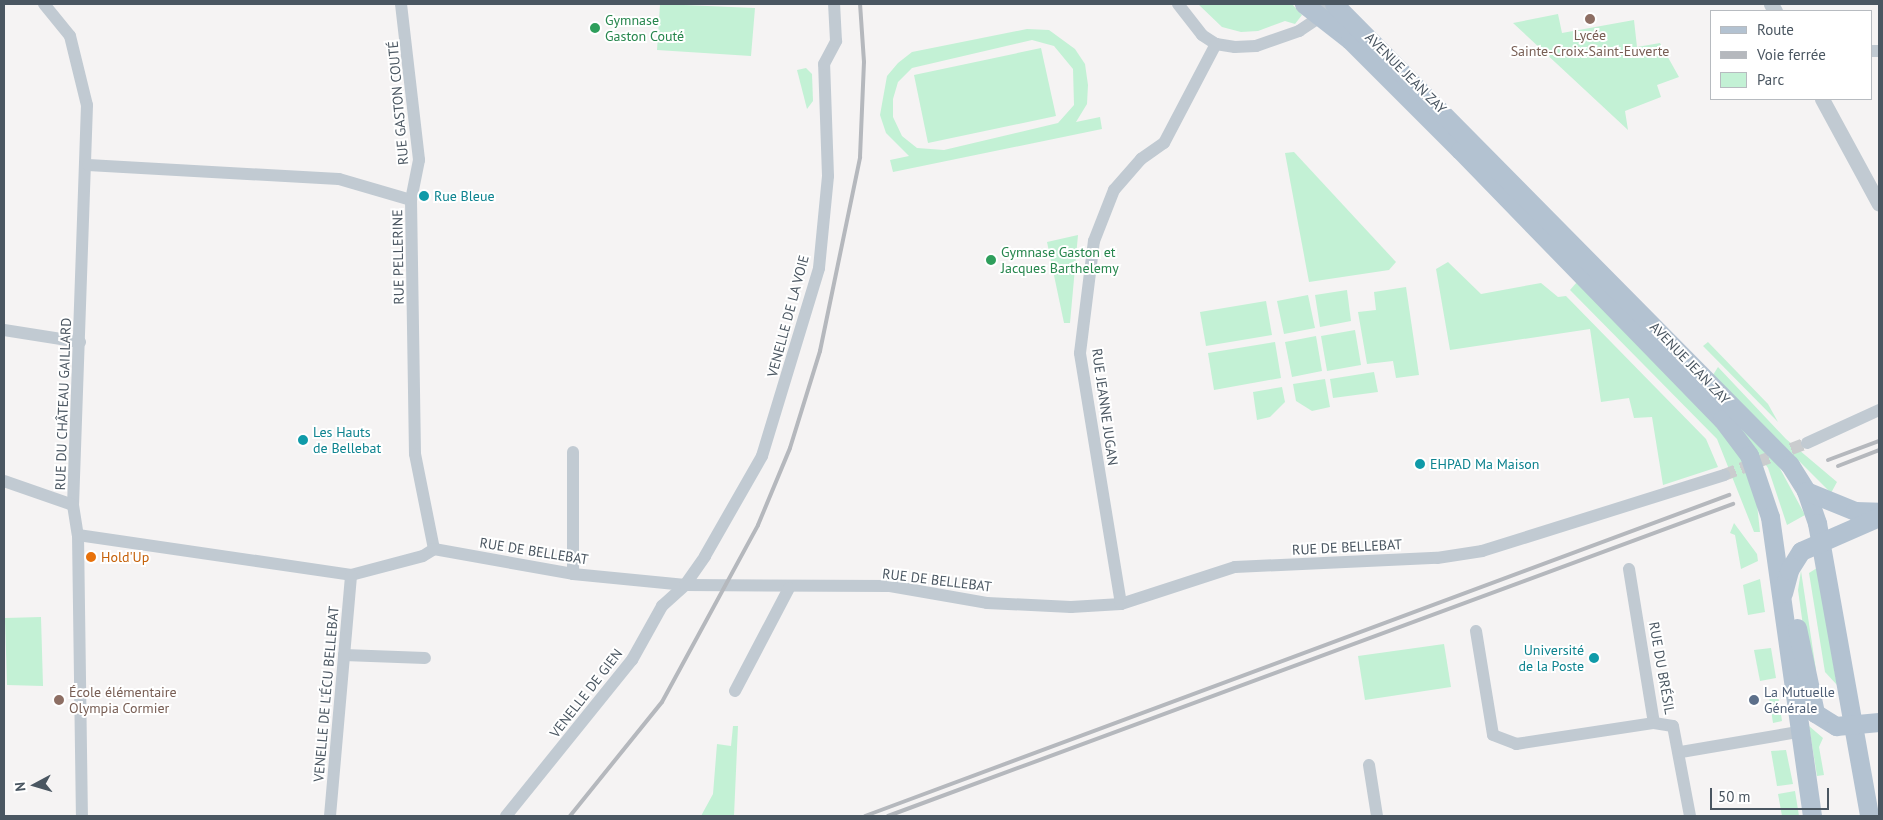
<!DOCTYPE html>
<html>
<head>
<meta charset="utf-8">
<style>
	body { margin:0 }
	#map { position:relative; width:1883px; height:820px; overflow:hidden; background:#f5f3f3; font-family:"PT Sans",sans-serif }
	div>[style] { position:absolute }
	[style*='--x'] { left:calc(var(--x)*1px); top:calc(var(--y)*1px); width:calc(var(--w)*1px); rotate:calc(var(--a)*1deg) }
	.green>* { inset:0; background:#c3f1d5 }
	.minor-tunnel>* { height:12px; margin-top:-6px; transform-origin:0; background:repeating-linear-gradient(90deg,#caccce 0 12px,transparent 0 18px) }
	.minor>* { height:12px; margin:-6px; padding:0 6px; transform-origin:6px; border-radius:6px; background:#c1cad2 }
	.tertiary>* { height:15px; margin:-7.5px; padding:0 7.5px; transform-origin:7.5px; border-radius:7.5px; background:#c1cad2 }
	.primary>* { height:19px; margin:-9.5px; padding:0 9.5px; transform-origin:9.5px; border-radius:9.5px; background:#b3c2d1 }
	.rail>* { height:4px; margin:-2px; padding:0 2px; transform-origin:2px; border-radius:2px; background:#b5b8bd }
	.dots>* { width:14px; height:14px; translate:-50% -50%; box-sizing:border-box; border:2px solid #fff; border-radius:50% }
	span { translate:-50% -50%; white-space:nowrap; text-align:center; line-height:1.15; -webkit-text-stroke:4px #fff; paint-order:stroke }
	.leisure-label { font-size:14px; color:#27864d }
	.left { translate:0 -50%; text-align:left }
	.education-label { font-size:14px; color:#785e54 }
	.street-label { font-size:14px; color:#4a5661 }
	.culture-label { font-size:14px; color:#0d838f }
	.right { translate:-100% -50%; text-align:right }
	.food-label { font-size:14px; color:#c56008 }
	.service-label { font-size:14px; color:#4e5e75 }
	.frame { position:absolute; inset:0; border:5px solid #4a5661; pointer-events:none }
	.legend { position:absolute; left:1710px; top:10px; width:162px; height:90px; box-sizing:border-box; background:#fff; border:1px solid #b7bbc0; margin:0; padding:6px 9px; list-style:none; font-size:15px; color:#4a5661 }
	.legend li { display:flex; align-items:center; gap:10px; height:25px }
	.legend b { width:25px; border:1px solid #b7bbc0 }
	.north { position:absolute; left:10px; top:760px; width:50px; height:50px; -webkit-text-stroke:4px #fff; paint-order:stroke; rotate:264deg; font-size:14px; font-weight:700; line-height:20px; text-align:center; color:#4a5661 }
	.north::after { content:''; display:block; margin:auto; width:18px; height:22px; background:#4a5661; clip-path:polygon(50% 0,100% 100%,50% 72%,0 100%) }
	.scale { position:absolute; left:1710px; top:788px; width:119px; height:22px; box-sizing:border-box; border:2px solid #4a5661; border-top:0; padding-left:6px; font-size:15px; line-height:18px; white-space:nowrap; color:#4a5661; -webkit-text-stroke:4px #fff; paint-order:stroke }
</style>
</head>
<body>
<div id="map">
	<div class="green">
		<div style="clip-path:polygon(660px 4px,755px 8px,751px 56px,657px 50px)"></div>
		<div style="clip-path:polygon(1198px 4px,1292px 4px,1302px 15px,1295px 24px,1285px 21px,1258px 31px,1241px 32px,1222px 27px)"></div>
		<div style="clip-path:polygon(1558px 14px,1562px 33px,1634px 20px,1637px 47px,1660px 43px,1679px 77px,1657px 85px,1661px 97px,1625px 111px,1628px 130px,1513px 23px)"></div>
		<div style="clip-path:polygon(evenodd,1027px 29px,1049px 30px,1075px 49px,1085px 64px,1088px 85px,1087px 104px,1076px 122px,1100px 117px,1102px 129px,893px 172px,890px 160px,909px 156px,886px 133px,880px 115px,887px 76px,898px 63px,912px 52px,1027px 29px,1032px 40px,1054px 46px,1073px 69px,1074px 105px,1058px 123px,944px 150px,917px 148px,902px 136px,893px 117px,893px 99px,898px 82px,912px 68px,1032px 40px)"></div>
		<div style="clip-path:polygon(1041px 48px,1056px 116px,928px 143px,914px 75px)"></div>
		<div style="clip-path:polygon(806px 68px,812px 74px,813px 101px,807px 109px,797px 70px)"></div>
		<div style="clip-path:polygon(1294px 152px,1396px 262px,1389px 270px,1309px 282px,1285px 153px)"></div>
		<div style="clip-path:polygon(1078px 235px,1070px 323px,1064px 323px,1047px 242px)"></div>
		<div style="clip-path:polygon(1448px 262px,1481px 294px,1541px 283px,1558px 297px,1566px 296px,1706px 439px,1718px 467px,1663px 485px,1652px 417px,1634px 418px,1629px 398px,1601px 402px,1590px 329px,1450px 350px,1436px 269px)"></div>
		<div style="clip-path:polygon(1577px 282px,1725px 432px,1741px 456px,1757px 504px,1760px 532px,1754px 532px,1717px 439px,1570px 290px)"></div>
		<div style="clip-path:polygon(1406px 287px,1419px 375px,1396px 378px,1393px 361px,1367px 364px,1358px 312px,1376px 310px,1374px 292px)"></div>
		<div style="clip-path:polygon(1347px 290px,1351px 321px,1320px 327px,1315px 295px)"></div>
		<div style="clip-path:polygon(1308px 295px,1315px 328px,1284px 334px,1277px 301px)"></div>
		<div style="clip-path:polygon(1266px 301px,1272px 335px,1206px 346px,1200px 312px)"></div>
		<div style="clip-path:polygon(1355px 330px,1361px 365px,1327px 371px,1321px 336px)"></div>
		<div style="clip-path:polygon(1316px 336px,1322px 371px,1292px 377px,1285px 342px)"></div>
		<div style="clip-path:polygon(1275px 342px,1281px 378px,1214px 390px,1208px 353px)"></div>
		<div style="clip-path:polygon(1708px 342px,1768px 404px,1778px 422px,1703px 346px)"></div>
		<div style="clip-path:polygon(1718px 367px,1786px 439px,1837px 482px,1831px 493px,1713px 375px)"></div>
		<div style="clip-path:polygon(1374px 372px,1378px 392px,1333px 398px,1330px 379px)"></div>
		<div style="clip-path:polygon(1325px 379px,1330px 407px,1312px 411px,1296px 401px,1293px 384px)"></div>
		<div style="clip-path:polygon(1282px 387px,1285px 402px,1270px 417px,1257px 420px,1253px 392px)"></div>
		<div style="clip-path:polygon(1738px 420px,1777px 463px,1805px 515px,1787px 525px,1768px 468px,1735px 423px)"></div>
		<div style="clip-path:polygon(1734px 523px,1757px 554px,1758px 561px,1741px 569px,1735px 535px,1730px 533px)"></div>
		<div style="clip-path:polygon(1817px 568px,1837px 685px,1825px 672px,1809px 573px)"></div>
		<div style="clip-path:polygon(1801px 571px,1816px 670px,1815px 671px,1806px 647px,1798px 590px)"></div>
		<div style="clip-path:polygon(1760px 579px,1765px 612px,1748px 615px,1743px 585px)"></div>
		<div style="clip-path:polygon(41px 617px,43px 686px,7px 685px,5px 618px)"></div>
		<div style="clip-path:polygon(1444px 644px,1451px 687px,1365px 700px,1358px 656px)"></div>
		<div style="clip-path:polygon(1771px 648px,1776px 678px,1760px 681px,1754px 650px)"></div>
		<div style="clip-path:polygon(1778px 695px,1782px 721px,1773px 723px,1769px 697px)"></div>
		<div style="clip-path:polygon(733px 726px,738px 726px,734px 816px,701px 816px,713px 794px,717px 744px,731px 746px)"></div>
		<div style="clip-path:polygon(1809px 726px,1823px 738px,1819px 747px,1824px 775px,1817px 776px)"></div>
		<div style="clip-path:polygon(1786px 750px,1793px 784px,1777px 786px,1771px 751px)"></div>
		<div style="clip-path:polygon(1795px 791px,1799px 816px,1782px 816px,1778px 794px)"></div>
	</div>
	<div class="minor-tunnel">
		<div style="--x:1724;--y:475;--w:89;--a:-21.1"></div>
	</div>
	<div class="minor">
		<div style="--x:44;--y:4;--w:41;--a:50.9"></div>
		<div style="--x:70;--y:36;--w:71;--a:76.2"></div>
		<div style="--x:87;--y:105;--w:400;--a:92"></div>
		<div style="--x:73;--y:505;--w:30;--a:81"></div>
		<div style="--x:78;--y:535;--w:281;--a:89.2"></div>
		<div style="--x:401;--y:4;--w:157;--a:83.4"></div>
		<div style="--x:419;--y:160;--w:41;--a:101.3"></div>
		<div style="--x:1178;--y:4;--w:39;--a:52"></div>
		<div style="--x:1202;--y:35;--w:17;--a:33"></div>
		<div style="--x:1216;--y:44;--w:19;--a:9"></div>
		<div style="--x:1235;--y:47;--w:21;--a:-3"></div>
		<div style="--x:1256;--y:46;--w:46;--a:-19.2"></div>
		<div style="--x:1299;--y:31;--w:27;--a:-34"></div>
		<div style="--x:1321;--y:16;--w:14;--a:-60"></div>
		<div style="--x:1872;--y:51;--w:7;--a:0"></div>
		<div style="--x:88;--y:165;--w:251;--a:3.2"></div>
		<div style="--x:339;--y:179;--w:75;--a:16.3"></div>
		<div style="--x:411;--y:200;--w:254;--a:89.1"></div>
		<div style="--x:415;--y:454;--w:97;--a:78.7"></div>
		<div style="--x:4;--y:330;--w:77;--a:9"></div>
		<div style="--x:1807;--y:443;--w:79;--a:-24.6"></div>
		<div style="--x:573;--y:452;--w:122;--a:90"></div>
		<div style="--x:4;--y:481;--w:73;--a:19.2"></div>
		<div style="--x:78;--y:535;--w:276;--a:8.3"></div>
		<div style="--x:351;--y:575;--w:74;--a:-14.8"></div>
		<div style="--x:423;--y:556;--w:13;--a:-32"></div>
		<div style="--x:434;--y:549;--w:141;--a:10.2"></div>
		<div style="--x:573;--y:574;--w:113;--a:5.6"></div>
		<div style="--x:685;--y:585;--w:205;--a:0.3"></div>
		<div style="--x:890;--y:586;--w:98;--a:9.9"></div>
		<div style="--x:987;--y:603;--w:84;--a:2.7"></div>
		<div style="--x:1071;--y:607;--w:50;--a:-3.4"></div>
		<div style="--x:1121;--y:604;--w:120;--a:-18"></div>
		<div style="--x:1235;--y:567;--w:202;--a:-2.6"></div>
		<div style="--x:1437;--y:558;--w:46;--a:-8.8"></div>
		<div style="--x:1482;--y:551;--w:254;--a:-17.4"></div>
		<div style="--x:1629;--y:569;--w:156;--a:80.8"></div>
		<div style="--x:1654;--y:723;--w:19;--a:9"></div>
		<div style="--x:1673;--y:726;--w:92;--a:79.3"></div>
		<div style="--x:1121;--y:604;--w:254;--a:-99.3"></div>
		<div style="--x:1080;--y:353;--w:113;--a:-82.9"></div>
		<div style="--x:1094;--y:241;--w:55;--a:-68.6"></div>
		<div style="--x:1114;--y:190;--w:41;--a:-48.9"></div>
		<div style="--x:1141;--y:159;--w:28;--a:-35"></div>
		<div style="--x:1164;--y:143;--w:112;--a:-62.3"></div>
		<div style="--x:1476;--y:631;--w:105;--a:80.7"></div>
		<div style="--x:1493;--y:735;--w:25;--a:21"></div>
		<div style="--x:1516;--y:744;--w:140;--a:-8.7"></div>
		<div style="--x:344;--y:655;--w:81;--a:2.1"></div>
		<div style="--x:735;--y:691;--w:116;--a:-62.3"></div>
		<div style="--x:1681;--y:752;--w:119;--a:-9.7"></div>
		<div style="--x:1369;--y:765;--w:52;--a:81.1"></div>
		<div style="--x:330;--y:816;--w:242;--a:-85"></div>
		<div style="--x:506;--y:816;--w:201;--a:-51.1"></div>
		<div style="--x:632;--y:660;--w:62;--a:-60.9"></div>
		<div style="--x:662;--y:606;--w:31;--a:-42"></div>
		<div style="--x:685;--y:585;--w:35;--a:-55"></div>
		<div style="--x:705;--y:556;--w:115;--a:-60.3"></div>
		<div style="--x:762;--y:456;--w:196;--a:-73.1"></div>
		<div style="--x:819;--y:268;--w:92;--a:-84.4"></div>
		<div style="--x:828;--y:176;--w:112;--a:-92"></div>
		<div style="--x:824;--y:64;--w:26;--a:-62"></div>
		<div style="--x:836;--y:41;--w:37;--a:-93"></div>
	</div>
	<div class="tertiary">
		<div style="--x:1771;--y:4;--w:8;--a:60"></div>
		<div style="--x:1822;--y:99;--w:119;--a:61.5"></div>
	</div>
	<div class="primary">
		<div style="--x:1304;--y:4;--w:58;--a:38"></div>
		<div style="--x:1350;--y:40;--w:156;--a:45"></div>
		<div style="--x:1460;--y:150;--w:376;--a:45.8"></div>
		<div style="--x:1722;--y:419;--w:45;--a:53.1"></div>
		<div style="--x:1749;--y:455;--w:65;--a:71.3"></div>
		<div style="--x:1770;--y:517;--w:302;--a:82"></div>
		<div style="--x:1334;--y:4;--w:648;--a:45.31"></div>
		<div style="--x:1790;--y:465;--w:31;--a:58"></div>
		<div style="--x:1806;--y:491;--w:34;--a:71"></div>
		<div style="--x:1817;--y:523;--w:298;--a:79.9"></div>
		<div style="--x:1806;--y:491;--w:53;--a:22.2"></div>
		<div style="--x:1855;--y:511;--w:24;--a:2"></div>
		<div style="--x:1783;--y:593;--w:24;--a:-75"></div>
		<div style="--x:1789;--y:570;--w:22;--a:-58"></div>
		<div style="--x:1801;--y:551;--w:85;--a:-23.6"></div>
		<div style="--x:1797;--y:628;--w:87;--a:78"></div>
		<div style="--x:1815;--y:713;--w:25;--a:32"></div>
		<div style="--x:1836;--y:726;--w:43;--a:-5.3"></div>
	</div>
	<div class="rail">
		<div style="--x:1828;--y:460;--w:54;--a:-20.4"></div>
		<div style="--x:1838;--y:466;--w:44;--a:-21.3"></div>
		<div style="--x:570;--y:816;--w:146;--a:-51.1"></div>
		<div style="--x:662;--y:702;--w:201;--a:-61.5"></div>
		<div style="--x:758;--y:525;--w:83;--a:-67.4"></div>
		<div style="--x:790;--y:448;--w:102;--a:-72.8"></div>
		<div style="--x:820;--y:351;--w:198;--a:-78.3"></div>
		<div style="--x:860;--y:157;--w:95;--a:-87.6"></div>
		<div style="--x:864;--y:62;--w:58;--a:-93.9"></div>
		<div style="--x:865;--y:816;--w:922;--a:-20.38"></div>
		<div style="--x:888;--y:816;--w:901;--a:-20.27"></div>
	</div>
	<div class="dots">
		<div style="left:1590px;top:19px;background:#8d6e63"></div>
		<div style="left:595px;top:28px;background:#2e9e5b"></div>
		<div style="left:424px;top:196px;background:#0f9aa8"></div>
		<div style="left:991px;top:260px;background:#2e9e5b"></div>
		<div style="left:303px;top:440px;background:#0f9aa8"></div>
		<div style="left:1420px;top:464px;background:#0f9aa8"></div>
		<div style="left:91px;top:557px;background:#e8710a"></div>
		<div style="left:1594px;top:658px;background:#0f9aa8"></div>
		<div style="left:59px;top:700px;background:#8d6e63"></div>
		<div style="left:1754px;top:700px;background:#5c6f8a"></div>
	</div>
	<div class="leisure-label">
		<span class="left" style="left:605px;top:28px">Gymnase<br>Gaston Couté</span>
		<span class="left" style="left:1001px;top:260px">Gymnase Gaston et<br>Jacques Barthelemy</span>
	</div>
	<div class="education-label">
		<span style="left:1590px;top:43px">Lycée<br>Sainte-Croix-Saint-Euverte</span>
		<span class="left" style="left:69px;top:700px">École élémentaire<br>Olympia Cormier</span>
	</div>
	<div class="street-label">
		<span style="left:1406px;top:73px;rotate:45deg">AVENUE JEAN ZAY</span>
		<span style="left:398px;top:103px;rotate:-95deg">RUE GASTON COUTÉ</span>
		<span style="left:398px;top:257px;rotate:-91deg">RUE PELLERINE</span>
		<span style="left:788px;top:316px;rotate:-75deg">VENELLE DE LA VOIE</span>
		<span style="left:1690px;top:363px;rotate:46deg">AVENUE JEAN ZAY</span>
		<span style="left:63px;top:404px;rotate:-88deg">RUE DU CHÂTEAU GAILLARD</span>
		<span style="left:1105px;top:407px;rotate:82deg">RUE JEANNE JUGAN</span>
		<span style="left:1347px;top:547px;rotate:-3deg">RUE DE BELLEBAT</span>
		<span style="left:534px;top:551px;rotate:9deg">RUE DE BELLEBAT</span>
		<span style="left:937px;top:580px;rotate:7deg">RUE DE BELLEBAT</span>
		<span style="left:1662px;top:668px;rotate:80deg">RUE DU BRÉSIL</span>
		<span style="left:586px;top:693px;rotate:-52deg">VENELLE DE GIEN</span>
		<span style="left:326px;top:694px;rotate:-85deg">VENELLE DE L'ÉCU BELLEBAT</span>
	</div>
	<div class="culture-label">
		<span class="left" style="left:434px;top:196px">Rue Bleue</span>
		<span class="left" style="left:313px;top:440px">Les Hauts<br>de Bellebat</span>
		<span class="left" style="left:1430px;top:464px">EHPAD Ma Maison</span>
		<span class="right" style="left:1584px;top:658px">Université<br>de la Poste</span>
	</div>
	<div class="food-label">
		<span class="left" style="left:101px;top:557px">Hold'Up</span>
	</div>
	<div class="service-label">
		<span class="left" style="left:1764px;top:700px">La Mutuelle<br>Générale</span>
	</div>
	<div class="frame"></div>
	<ul class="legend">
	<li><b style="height:6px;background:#b3c2d1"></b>Route</li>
	<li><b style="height:6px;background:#b5b8bd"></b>Voie ferrée</li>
	<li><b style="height:14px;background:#c3f1d5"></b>Parc</li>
	</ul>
	<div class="north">N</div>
	<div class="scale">50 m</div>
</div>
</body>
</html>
